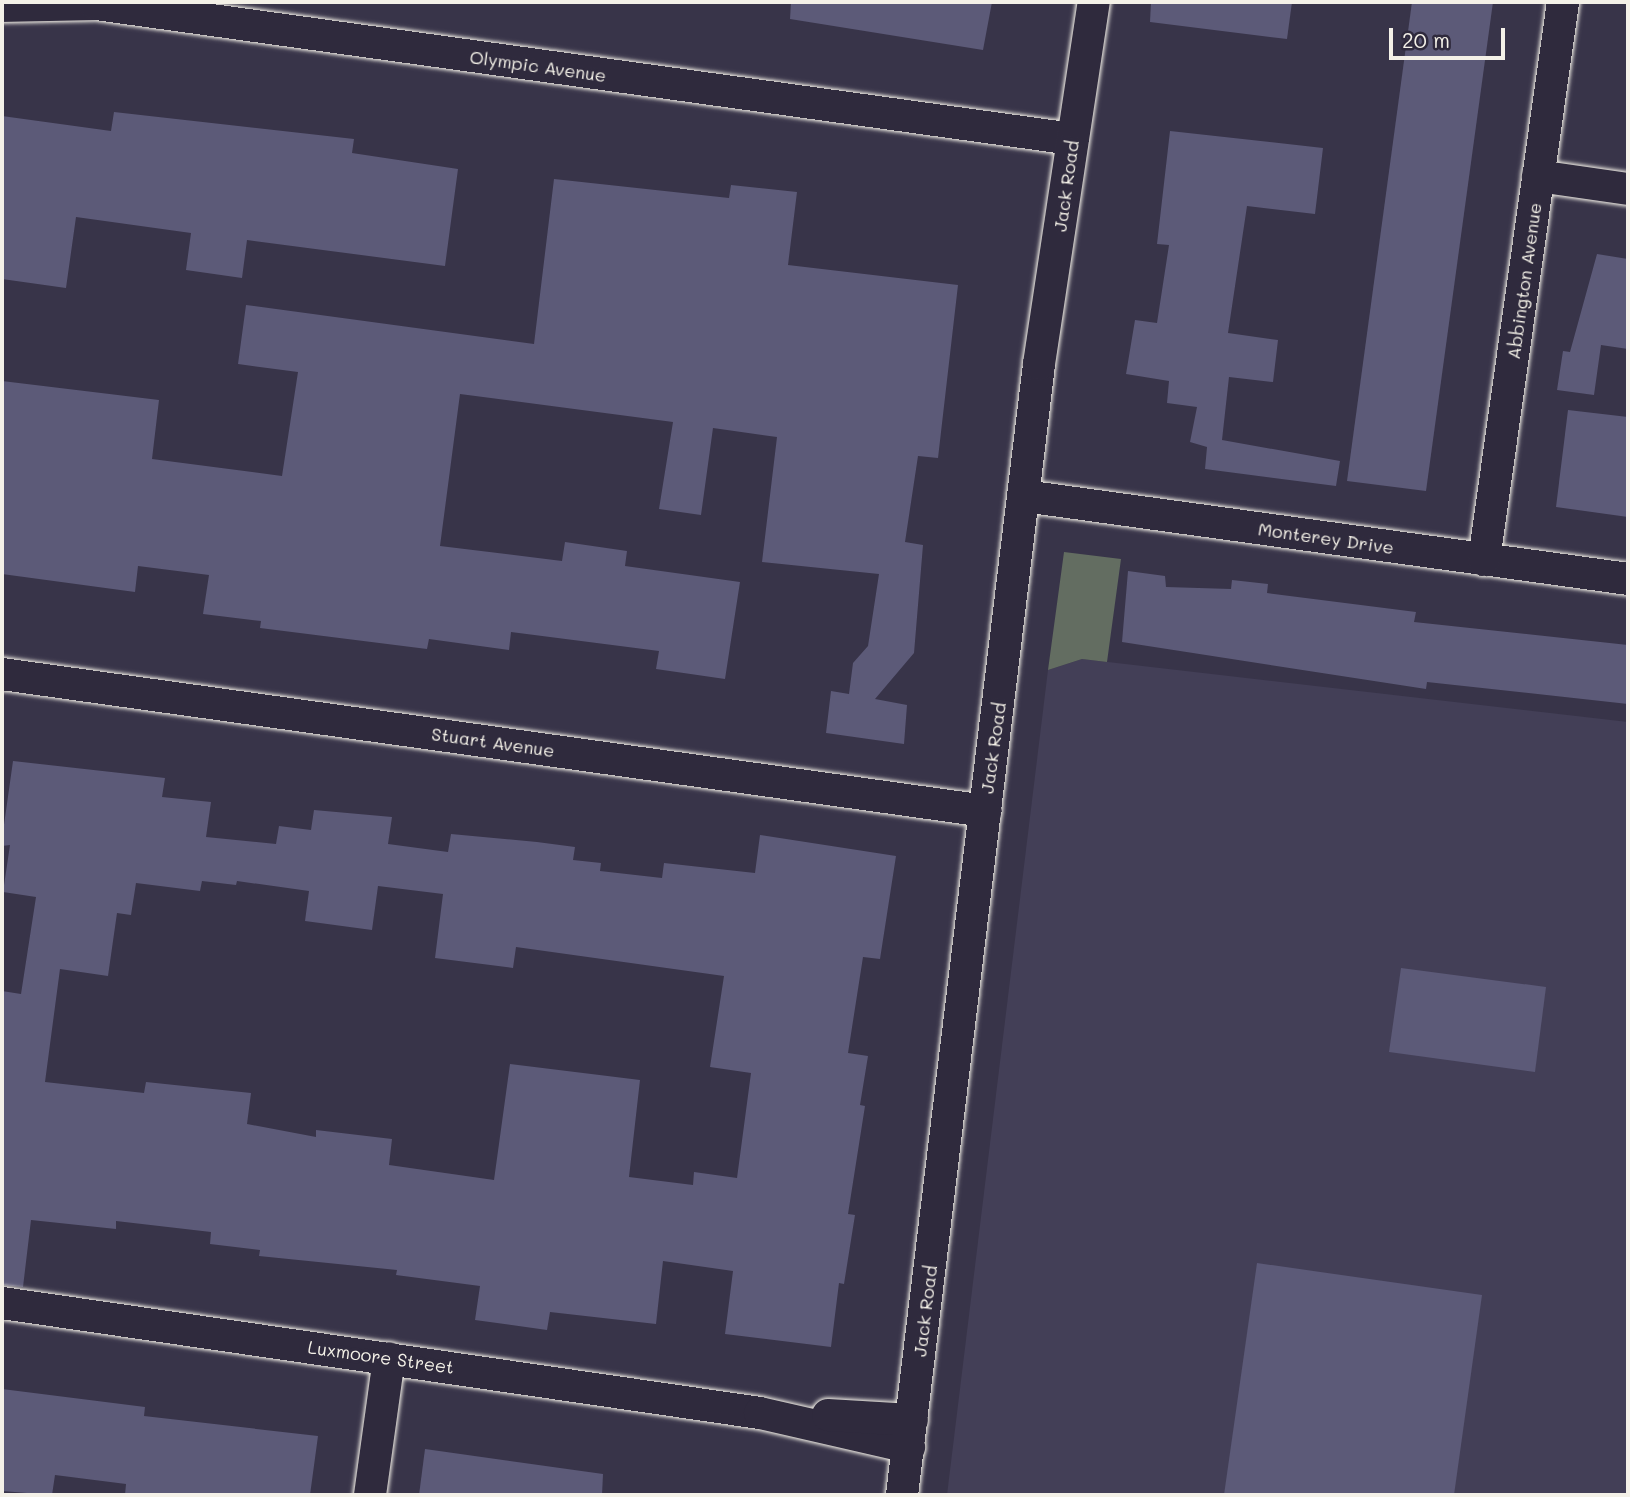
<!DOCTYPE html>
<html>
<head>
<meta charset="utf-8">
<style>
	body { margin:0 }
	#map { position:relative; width:1630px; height:1497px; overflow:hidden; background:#383449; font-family:Mali,sans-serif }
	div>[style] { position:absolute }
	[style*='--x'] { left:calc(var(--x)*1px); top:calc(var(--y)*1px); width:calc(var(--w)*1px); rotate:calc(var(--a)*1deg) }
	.built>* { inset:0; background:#433f57 }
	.green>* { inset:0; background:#636d61 }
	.building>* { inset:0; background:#5c5a78 }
	.roads { filter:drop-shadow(0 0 2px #f4f1e8) drop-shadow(0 0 2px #f4f1e8) }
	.minor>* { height:32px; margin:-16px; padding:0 16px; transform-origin:16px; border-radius:16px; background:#2f2a3d }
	span { translate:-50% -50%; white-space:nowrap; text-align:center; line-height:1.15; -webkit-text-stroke:7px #2f2a3d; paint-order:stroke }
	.street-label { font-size:18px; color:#f4f1e8 }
	.frame { position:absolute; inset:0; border:4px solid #f4f1e8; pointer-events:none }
	.scale { position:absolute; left:1389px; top:28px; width:116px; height:32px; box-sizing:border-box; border:4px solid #f4f1e8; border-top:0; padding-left:9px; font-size:21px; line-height:24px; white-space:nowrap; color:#f4f1e8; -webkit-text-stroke:5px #2f2a3d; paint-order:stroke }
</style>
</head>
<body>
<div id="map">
	<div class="built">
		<div style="clip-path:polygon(1082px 659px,1628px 722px,1628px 1495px,947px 1495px,1048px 670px)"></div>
	</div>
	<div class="green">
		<div style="clip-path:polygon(1064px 552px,1121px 559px,1107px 662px,1082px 659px,1048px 670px)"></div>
	</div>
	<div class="building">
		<div style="clip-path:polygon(791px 2px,992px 2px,983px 50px,790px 19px)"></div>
		<div style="clip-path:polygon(1151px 2px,1292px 2px,1287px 39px,1150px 22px)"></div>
		<div style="clip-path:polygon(1412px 2px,1493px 2px,1426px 491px,1347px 481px)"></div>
		<div style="clip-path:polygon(114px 112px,354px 139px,352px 153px,458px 169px,445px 266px,247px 240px,242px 278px,186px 270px,191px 233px,76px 217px,66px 288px,2px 279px,2px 116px,111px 131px)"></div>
		<div style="clip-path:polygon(1170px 131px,1323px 148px,1315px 214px,1247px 206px,1228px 333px,1278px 340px,1273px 382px,1229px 377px,1222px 440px,1340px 461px,1336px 486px,1205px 469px,1207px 447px,1190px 442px,1197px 407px,1167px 403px,1169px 381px,1126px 374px,1135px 320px,1157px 323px,1169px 245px,1157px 244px)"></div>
		<div style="clip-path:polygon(554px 179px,729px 198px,731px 185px,797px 192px,788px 265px,958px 285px,938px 458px,918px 456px,905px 542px,923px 545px,914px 653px,875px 699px,907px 705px,904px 744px,826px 733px,831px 691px,849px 694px,853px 663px,868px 646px,879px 574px,762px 562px,777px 437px,713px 428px,701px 515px,659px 509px,673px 422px,460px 394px,440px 546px,562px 561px,565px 542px,627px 551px,625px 566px,740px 582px,725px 679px,656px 669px,659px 651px,511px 632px,509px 650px,429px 639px,427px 649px,260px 628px,261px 621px,203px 614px,209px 575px,138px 566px,135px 592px,2px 574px,2px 381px,159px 400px,152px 459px,282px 476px,298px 372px,238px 364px,246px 305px,534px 344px)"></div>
		<div style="clip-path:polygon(1597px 254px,1628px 259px,1628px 349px,1601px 345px,1594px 395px,1557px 390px,1563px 351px,1570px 352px)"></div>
		<div style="clip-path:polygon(1568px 410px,1628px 417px,1628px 517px,1556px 507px)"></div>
		<div style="clip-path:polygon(1128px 571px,1165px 576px,1166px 587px,1231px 589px,1232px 580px,1268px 584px,1267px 593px,1416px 612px,1414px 622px,1628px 645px,1628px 704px,1427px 682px,1426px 689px,1122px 642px)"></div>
		<div style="clip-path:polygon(evenodd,13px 761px,165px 778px,162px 797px,211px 802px,206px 837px,276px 844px,279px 826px,311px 830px,314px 810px,392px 817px,388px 844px,448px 852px,451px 834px,537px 842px,575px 847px,573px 860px,601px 863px,600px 871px,662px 878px,664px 863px,755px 873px,760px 835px,896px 856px,880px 959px,863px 957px,848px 1053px,868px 1056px,860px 1105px,865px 1106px,848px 1214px,855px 1215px,844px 1284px,839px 1283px,831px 1347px,725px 1334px,733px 1271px,663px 1261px,656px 1324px,550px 1312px,547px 1330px,475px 1320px,480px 1286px,396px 1275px,397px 1270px,259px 1256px,260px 1250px,210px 1244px,211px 1232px,116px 1221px,116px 1229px,31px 1220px,23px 1287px,2px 1285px,2px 991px,21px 994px,36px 897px,3px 892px,10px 845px,2px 846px,2px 839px,13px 761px,202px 881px,236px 885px,237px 881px,309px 891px,305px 921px,372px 930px,378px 886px,443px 894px,435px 958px,513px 968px,516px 947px,724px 976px,710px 1067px,751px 1073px,737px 1178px,694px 1172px,693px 1185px,629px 1177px,640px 1080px,510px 1064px,494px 1180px,389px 1165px,392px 1139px,316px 1130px,316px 1137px,247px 1124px,251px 1093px,146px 1082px,144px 1093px,45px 1082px,60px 969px,108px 976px,117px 913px,131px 915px,136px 883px,200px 891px,202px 881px)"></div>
		<div style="clip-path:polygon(1401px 968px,1546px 987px,1535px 1072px,1389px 1052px)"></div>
		<div style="clip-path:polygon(1257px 1263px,1482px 1295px,1454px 1495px,1224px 1495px)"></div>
		<div style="clip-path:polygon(2px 1389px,145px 1407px,144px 1416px,318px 1436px,310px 1495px,125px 1495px,126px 1484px,55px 1475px,52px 1495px,2px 1491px)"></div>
		<div style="clip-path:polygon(425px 1449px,603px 1474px,602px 1495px,419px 1495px)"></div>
	</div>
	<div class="roads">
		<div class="minor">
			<div style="--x:2;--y:6;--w:94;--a:-1.2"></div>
			<div style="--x:96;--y:4;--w:986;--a:7.87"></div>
			<div style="--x:1538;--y:176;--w:91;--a:8.2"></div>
			<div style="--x:1024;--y:496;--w:610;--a:7.82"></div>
			<div style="--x:1484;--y:560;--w:564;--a:-81.94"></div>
			<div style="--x:2;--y:674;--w:993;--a:7.93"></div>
			<div style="--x:2;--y:1303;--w:766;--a:8.26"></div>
			<div style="--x:760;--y:1413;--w:153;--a:12.9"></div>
			<div style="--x:828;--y:1415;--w:84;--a:3.4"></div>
			<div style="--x:370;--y:1495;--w:138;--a:-82.1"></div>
			<div style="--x:902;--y:1495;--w:1139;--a:-83.09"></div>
			<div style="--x:1039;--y:364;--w:366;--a:-81.4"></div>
		</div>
	</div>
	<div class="street-label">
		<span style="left:538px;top:66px;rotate:8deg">Olympic Avenue</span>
		<span style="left:1066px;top:186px;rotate:-82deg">Jack Road</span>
		<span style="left:1524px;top:281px;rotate:-82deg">Abbington Avenue</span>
		<span style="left:1326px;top:538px;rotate:8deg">Monterey Drive</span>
		<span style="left:493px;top:742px;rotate:8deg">Stuart Avenue</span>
		<span style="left:993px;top:748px;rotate:-82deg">Jack Road</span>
		<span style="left:925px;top:1311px;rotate:-83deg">Jack Road</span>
		<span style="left:381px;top:1357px;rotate:8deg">Luxmoore Street</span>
	</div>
	<div class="frame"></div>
	<div class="scale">20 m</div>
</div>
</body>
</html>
